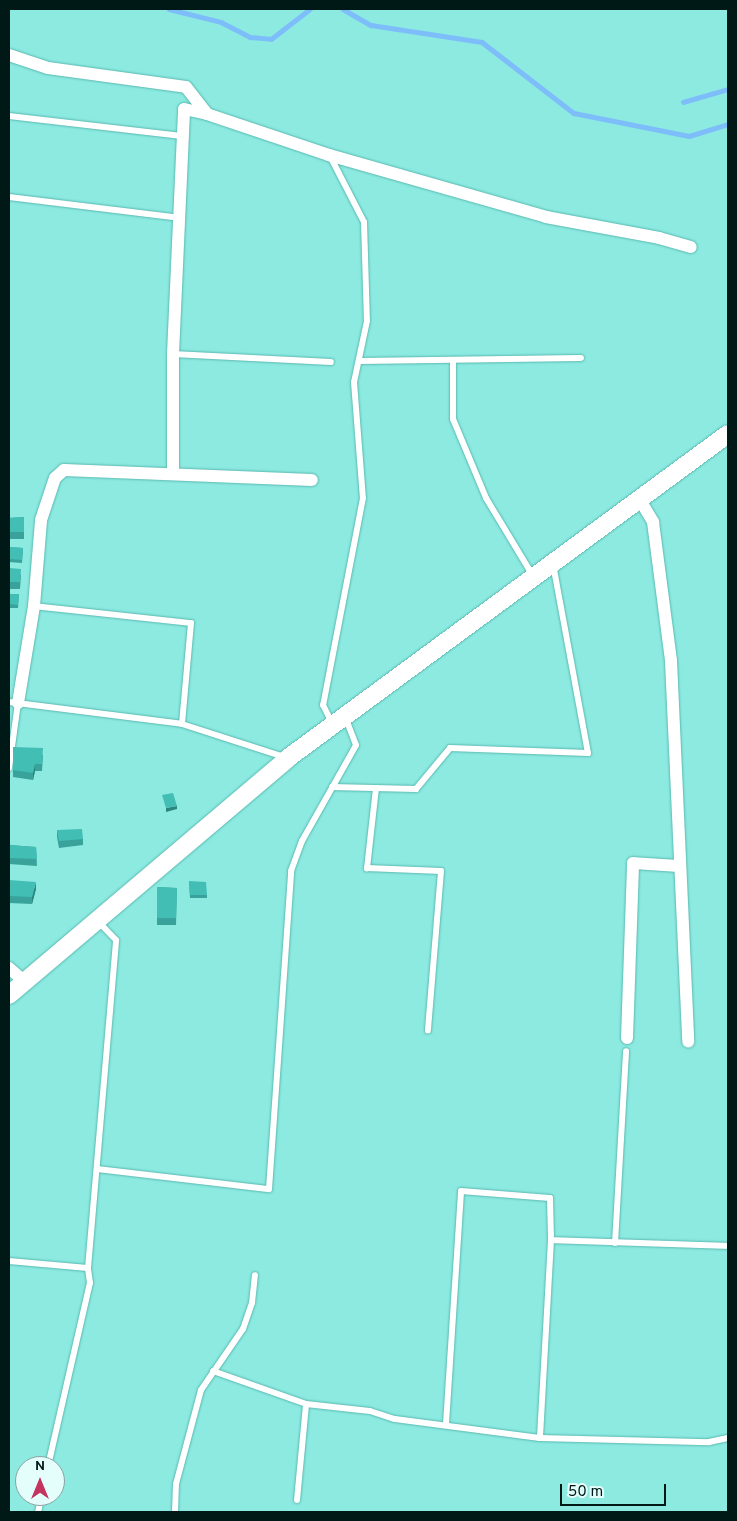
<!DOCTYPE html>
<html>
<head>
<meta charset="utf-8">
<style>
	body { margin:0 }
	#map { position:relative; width:737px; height:1521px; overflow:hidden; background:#8ceae1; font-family:Overpass,sans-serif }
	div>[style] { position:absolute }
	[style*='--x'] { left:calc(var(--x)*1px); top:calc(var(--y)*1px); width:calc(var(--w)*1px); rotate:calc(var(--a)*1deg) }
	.stream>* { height:4.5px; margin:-2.25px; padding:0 2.25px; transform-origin:2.25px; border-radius:2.25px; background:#7dbefa }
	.roads { filter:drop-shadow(0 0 1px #5ab9b0) drop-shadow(0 0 1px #5ab9b0) }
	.service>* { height:6px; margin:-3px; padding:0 3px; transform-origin:3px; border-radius:3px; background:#fff }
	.minor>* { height:12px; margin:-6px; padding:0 6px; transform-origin:6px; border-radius:6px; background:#fff }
	.secondary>* { height:18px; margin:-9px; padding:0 9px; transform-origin:9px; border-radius:9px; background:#fff }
	.wall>* { inset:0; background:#39a39b }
	.shaded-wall>* { inset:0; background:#2e857e }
	.building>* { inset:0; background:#42beb4 }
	span { translate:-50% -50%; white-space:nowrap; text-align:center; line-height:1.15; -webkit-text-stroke:4px #e4fefb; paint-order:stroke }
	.frame { position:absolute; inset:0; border:10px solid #001917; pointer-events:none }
	.north { position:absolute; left:15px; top:1456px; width:50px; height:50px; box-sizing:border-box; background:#e4fefb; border:1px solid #89a2a0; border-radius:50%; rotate:0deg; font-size:14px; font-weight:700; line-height:20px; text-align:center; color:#001917 }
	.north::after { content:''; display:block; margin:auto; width:18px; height:22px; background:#c3355f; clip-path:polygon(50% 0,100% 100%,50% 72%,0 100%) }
	.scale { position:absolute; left:560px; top:1484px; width:106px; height:22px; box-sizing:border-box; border:2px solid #001917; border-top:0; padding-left:6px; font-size:15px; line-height:18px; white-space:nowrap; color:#001917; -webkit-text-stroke:4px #e4fefb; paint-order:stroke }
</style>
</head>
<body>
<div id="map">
	<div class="stream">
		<div style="--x:169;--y:9;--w:54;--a:14"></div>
		<div style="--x:221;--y:22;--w:33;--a:27"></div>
		<div style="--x:250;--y:37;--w:21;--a:5"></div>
		<div style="--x:271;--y:39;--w:49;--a:-37.6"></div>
		<div style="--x:343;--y:9;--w:32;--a:30"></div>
		<div style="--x:371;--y:25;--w:112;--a:8.7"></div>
		<div style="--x:482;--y:42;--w:116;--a:37.7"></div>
		<div style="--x:574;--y:113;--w:117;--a:11.3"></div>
		<div style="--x:689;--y:136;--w:41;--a:-17.1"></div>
		<div style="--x:683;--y:102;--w:47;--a:-16.1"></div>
	</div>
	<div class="roads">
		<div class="service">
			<div style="--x:9;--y:116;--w:174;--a:6.6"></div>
			<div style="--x:330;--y:156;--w:74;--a:62.7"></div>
			<div style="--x:364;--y:222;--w:99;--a:88.3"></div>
			<div style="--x:367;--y:321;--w:62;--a:102"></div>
			<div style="--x:354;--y:382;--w:116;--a:85.6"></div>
			<div style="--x:363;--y:498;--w:211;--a:100.9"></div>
			<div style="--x:323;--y:705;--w:22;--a:63"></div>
			<div style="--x:9;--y:197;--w:171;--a:7"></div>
			<div style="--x:173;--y:354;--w:158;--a:2.9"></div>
			<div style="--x:360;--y:361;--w:221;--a:-0.8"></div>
			<div style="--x:453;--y:362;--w:57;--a:90"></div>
			<div style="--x:453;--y:419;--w:86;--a:67.3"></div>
			<div style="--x:486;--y:498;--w:91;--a:58.9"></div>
			<div style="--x:34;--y:606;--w:158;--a:6.2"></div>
			<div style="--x:191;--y:623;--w:101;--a:95.1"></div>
			<div style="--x:9;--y:702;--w:174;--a:7.2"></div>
			<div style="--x:182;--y:724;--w:107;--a:17.9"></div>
			<div style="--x:9;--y:768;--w:66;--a:-82.1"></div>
			<div style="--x:332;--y:787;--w:84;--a:1.4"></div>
			<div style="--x:416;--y:789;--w:53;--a:-50.3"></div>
			<div style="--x:450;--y:748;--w:138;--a:2.1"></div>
			<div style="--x:588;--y:753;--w:191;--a:-100.5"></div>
			<div style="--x:376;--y:788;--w:81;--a:96.4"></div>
			<div style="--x:367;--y:868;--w:74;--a:2.3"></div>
			<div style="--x:441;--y:871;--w:160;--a:94.7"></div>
			<div style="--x:98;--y:1169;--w:172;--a:6.7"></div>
			<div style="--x:269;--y:1189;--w:319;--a:-86"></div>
			<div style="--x:291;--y:871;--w:32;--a:-70"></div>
			<div style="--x:302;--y:841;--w:110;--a:-60.6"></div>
			<div style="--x:356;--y:745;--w:30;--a:-111"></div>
			<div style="--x:551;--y:1240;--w:177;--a:1.9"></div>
			<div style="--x:615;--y:1243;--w:192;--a:-86.7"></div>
			<div style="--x:9;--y:1261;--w:79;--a:5.1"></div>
			<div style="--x:213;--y:1371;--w:99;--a:19.5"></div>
			<div style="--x:306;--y:1404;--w:64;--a:6.2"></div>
			<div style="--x:370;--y:1411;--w:26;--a:18"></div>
			<div style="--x:395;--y:1419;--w:146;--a:7.5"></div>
			<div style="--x:540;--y:1438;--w:169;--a:1.4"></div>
			<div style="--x:709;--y:1442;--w:19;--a:-12"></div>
			<div style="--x:446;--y:1424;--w:233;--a:-86.3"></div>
			<div style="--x:461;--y:1191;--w:89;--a:4.5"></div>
			<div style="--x:550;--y:1198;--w:42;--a:88.6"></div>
			<div style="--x:551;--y:1240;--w:198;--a:93.2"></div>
			<div style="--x:48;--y:1466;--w:188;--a:-77.1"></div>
			<div style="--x:90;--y:1283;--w:15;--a:-98"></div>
			<div style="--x:88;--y:1268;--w:329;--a:-85.1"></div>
			<div style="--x:116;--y:940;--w:28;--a:-134"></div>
			<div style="--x:297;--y:1500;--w:96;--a:-84.6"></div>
			<div style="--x:38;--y:1512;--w:16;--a:-76"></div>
			<div style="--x:175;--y:1512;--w:28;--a:-88"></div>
			<div style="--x:176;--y:1484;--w:97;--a:-75.1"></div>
			<div style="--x:201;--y:1390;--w:74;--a:-55.5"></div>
			<div style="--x:243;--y:1329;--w:28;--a:-71"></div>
			<div style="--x:252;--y:1303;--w:28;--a:-84"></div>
		</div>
		<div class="minor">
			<div style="--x:9;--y:55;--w:41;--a:18.4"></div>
			<div style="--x:48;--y:68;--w:139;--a:7.8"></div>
			<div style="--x:186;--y:87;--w:34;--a:52"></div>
			<div style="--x:207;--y:114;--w:129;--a:18.6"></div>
			<div style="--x:329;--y:155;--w:226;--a:15.9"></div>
			<div style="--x:546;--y:217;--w:115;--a:10.5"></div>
			<div style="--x:659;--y:238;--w:33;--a:16"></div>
			<div style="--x:173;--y:473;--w:119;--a:-90"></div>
			<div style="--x:173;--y:354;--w:245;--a:-87.4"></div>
			<div style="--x:184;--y:109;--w:24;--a:12"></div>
			<div style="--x:640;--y:500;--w:26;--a:59"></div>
			<div style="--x:653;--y:522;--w:140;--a:82.6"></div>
			<div style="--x:671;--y:661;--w:381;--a:87.4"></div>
			<div style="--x:18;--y:703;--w:98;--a:-80.6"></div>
			<div style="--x:34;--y:606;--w:86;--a:-85.3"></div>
			<div style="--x:41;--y:520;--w:44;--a:-71.6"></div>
			<div style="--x:55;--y:478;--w:12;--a:-42"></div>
			<div style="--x:64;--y:470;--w:248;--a:2.3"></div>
			<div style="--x:9;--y:968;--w:21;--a:41"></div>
			<div style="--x:627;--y:1038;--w:175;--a:-88"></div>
			<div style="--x:633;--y:863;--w:47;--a:3.7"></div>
		</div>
		<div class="secondary">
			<div style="--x:9;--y:995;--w:366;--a:-40.3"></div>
			<div style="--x:288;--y:758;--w:546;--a:-36.37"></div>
		</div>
	</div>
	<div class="wall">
		<div style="clip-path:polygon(24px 517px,24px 539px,9px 539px,9px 518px)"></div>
		<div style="clip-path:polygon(9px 547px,23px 548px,22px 563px,9px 562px)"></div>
		<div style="clip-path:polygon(9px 568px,21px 575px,20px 589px,9px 589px)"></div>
		<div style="clip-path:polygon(9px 594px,19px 594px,18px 608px,9px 608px)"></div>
		<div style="clip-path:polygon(13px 747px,43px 755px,42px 771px,35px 771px,33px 780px,13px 777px)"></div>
		<div style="clip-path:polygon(57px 830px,83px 839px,83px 845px,59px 848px,57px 837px)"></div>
		<div style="clip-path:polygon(9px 845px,36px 847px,37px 866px,9px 864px)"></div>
		<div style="clip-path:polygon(9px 880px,36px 889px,32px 904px,9px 903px)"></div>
		<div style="clip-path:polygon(189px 881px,207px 895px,207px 898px,190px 898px)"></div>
		<div style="clip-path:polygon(157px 887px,177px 888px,176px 925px,157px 925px)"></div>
	</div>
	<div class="shaded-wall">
		<div style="clip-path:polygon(35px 764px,35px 771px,33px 780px,33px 773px)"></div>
		<div style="clip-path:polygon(177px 806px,177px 809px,166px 812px,166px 808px)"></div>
		<div style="clip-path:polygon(36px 882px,36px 889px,32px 904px,32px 897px)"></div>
	</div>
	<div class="building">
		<div style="clip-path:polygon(24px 517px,24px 532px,9px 532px,9px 518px)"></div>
		<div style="clip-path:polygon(9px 547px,23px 548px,22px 560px,9px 559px)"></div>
		<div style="clip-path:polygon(9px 568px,21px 569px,20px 582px,9px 582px)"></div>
		<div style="clip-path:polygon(9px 594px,19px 594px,18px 605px,9px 604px)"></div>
		<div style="clip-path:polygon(13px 747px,43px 748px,42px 764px,35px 764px,33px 773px,13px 770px)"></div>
		<div style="clip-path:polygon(173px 793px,177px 806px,166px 808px,162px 795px)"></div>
		<div style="clip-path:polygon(82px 829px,83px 839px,59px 841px,57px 830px)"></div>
		<div style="clip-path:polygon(9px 845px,36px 847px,37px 859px,9px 858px)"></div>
		<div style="clip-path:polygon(9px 880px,36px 882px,32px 897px,9px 896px)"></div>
		<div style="clip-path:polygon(189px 881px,206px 882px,207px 895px,190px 895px)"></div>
		<div style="clip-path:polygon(157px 887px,177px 888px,176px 918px,157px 918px)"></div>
	</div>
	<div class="frame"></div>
	<div class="north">N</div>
	<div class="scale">50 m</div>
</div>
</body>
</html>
